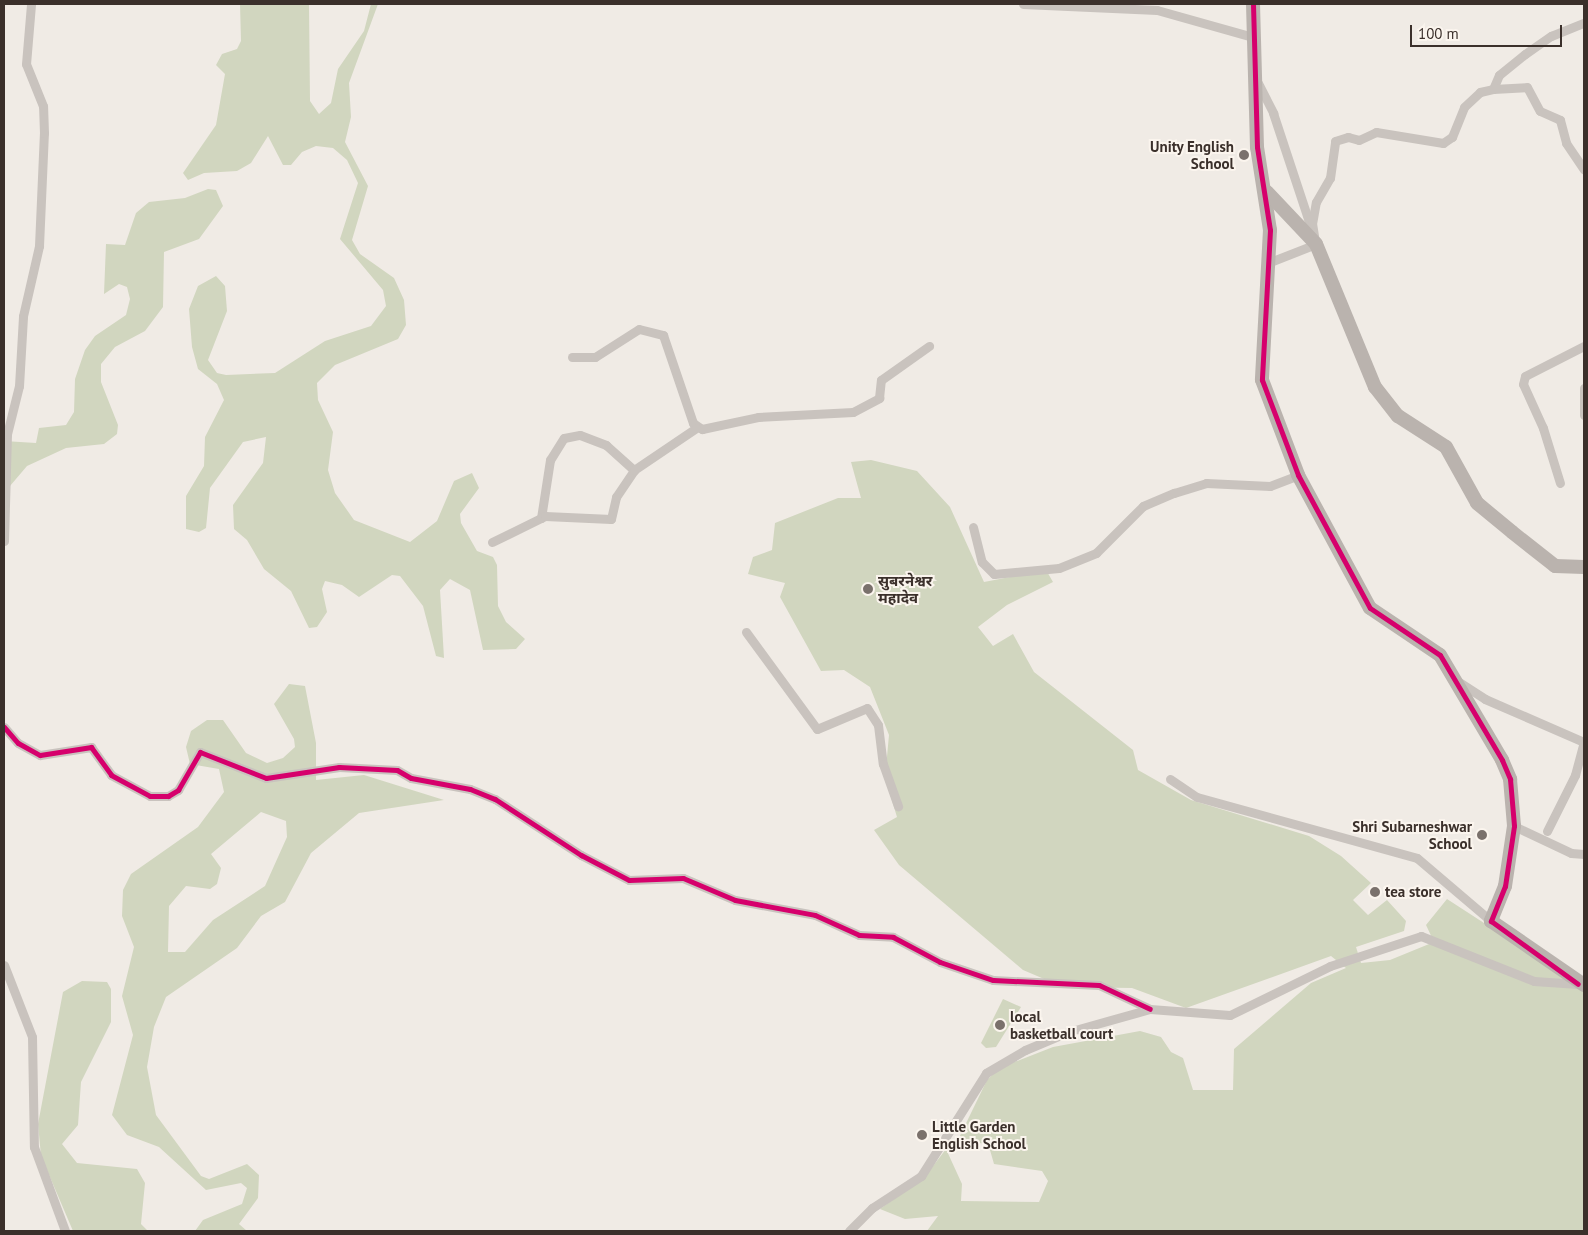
<!DOCTYPE html>
<html>
<head>
<meta charset="utf-8">
<style>
	body { margin:0 }
	#map { position:relative; width:1588px; height:1235px; overflow:hidden; background:#f0ebe5; font-family:"PT Sans","Noto Sans Devanagari",sans-serif }
	div>[style] { position:absolute }
	[style*='--x'] { left:calc(var(--x)*1px); top:calc(var(--y)*1px); width:calc(var(--w)*1px); rotate:calc(var(--a)*1deg) }
	.green>* { inset:0; background:#d1d6bf }
	.street>* { height:9px; margin:-4.5px; padding:0 4.5px; transform-origin:4.5px; border-radius:4.5px; background:#c9c3be }
	.secondary>* { height:14px; margin:-7px; padding:0 7px; transform-origin:7px; border-radius:7px; background:#bab3ae }
	.cycleway>* { height:5px; margin:-2.5px; padding:0 2.5px; transform-origin:2.5px; border-radius:2.5px; background:#d6006c }
	.dots>* { width:14px; height:14px; translate:-50% -50%; box-sizing:border-box; border:2px solid #fbf5ee; border-radius:50% }
	span { translate:-50% -50%; white-space:nowrap; text-align:center; line-height:1.15; -webkit-text-stroke:4px #fbf5ee; paint-order:stroke }
	.poi-label { font-size:15px; color:#3b302b; font-weight:700 }
	.right { translate:-100% -50%; text-align:right }
	.left { translate:0 -50%; text-align:left }
	.frame { position:absolute; inset:0; border:5px solid #3b302b; pointer-events:none }
	.scale { position:absolute; left:1410px; top:25px; width:152px; height:22px; box-sizing:border-box; border:2px solid #3b302b; border-top:0; padding-left:6px; font-size:15px; line-height:18px; white-space:nowrap; color:#3b302b; -webkit-text-stroke:4px #fbf5ee; paint-order:stroke }
</style>
</head>
<body>
<div id="map">
	<div class="green">
		<div style="clip-path:polygon(240px 4px,309px 4px,310px 101px,319px 114px,331px 103px,338px 69px,364px 31px,371px 4px,378px 4px,349px 83px,351px 117px,345px 142px,368px 186px,352px 240px,360px 254px,394px 278px,404px 300px,406px 325px,398px 339px,335px 365px,317px 383px,318px 400px,333px 432px,328px 470px,335px 493px,354px 520px,410px 542px,437px 521px,454px 481px,472px 473px,479px 488px,460px 514px,461px 523px,477px 551px,493px 557px,497px 565px,498px 606px,506px 622px,525px 639px,516px 649px,483px 650px,470px 590px,450px 579px,440px 590px,444px 658px,436px 656px,423px 606px,400px 576px,392px 575px,359px 597px,342px 585px,325px 581px,322px 589px,327px 612px,317px 627px,309px 628px,291px 591px,264px 569px,247px 540px,234px 529px,233px 505px,263px 463px,266px 437px,243px 442px,210px 488px,206px 528px,199px 532px,186px 529px,186px 496px,204px 466px,205px 437px,224px 400px,217px 384px,198px 369px,192px 347px,189px 309px,198px 286px,216px 276px,225px 286px,227px 311px,208px 360px,217px 373px,226px 375px,275px 373px,325px 341px,371px 326px,386px 306px,383px 290px,340px 239px,358px 183px,347px 160px,333px 148px,316px 146px,302px 152px,291px 165px,283px 165px,268px 136px,251px 163px,237px 171px,204px 173px,188px 180px,183px 173px,216px 125px,225px 74px,216px 65px,222px 54px,237px 49px,241px 41px)"></div>
		<div style="clip-path:polygon(208px 189px,216px 190px,223px 206px,199px 239px,164px 252px,163px 307px,145px 331px,115px 347px,101px 364px,101px 382px,118px 425px,117px 434px,104px 444px,66px 448px,27px 466px,10px 486px,4px 441px,36px 443px,39px 428px,66px 425px,74px 412px,75px 379px,85px 350px,95px 336px,126px 315px,130px 299px,127px 287px,119px 284px,104px 294px,106px 244px,125px 245px,136px 213px,149px 202px,185px 198px)"></div>
		<div style="clip-path:polygon(871px 460px,917px 471px,950px 507px,984px 582px,1046px 570px,1053px 582px,1007px 605px,978px 627px,993px 646px,1013px 634px,1034px 672px,1133px 750px,1138px 770px,1191px 800px,1309px 836px,1341px 856px,1371px 883px,1353px 900px,1368px 915px,1387px 900px,1406px 921px,1404px 931px,1356px 947px,1361px 963px,1390px 960px,1434px 942px,1426px 925px,1447px 899px,1564px 975px,1584px 983px,1584px 1231px,927px 1231px,938px 1216px,905px 1219px,880px 1209px,924px 1178px,946px 1149px,962px 1184px,961px 1201px,1039px 1202px,1048px 1181px,1042px 1171px,994px 1164px,988px 1143px,956px 1144px,987px 1080px,999px 1068px,1053px 1047px,1140px 1031px,1161px 1037px,1171px 1052px,1183px 1058px,1193px 1090px,1233px 1090px,1234px 1049px,1311px 983px,1346px 968px,1331px 956px,1186px 1008px,1132px 988px,1063px 987px,1023px 970px,899px 865px,874px 830px,897px 817px,885px 778px,889px 735px,870px 687px,844px 670px,821px 671px,780px 597px,785px 583px,748px 574px,753px 557px,772px 550px,775px 523px,838px 498px,861px 498px,851px 462px)"></div>
		<div style="clip-path:polygon(evenodd,289px 684px,305px 686px,316px 743px,316px 780px,364px 775px,444px 800px,359px 813px,311px 853px,285px 902px,261px 916px,237px 948px,166px 997px,154px 1027px,147px 1067px,156px 1115px,201px 1176px,209px 1179px,247px 1164px,259px 1175px,258px 1198px,239px 1224px,247px 1231px,195px 1231px,203px 1220px,242px 1204px,247px 1188px,241px 1183px,206px 1190px,159px 1147px,127px 1135px,112px 1115px,133px 1035px,122px 996px,134px 947px,122px 916px,123px 890px,131px 874px,198px 827px,224px 792px,219px 769px,190px 764px,186px 747px,191px 731px,207px 720px,223px 720px,246px 753px,267px 763px,283px 758px,295px 747px,294px 739px,274px 704px,289px 684px,261px 812px,286px 821px,287px 837px,265px 886px,213px 920px,185px 952px,168px 952px,169px 906px,186px 886px,210px 889px,217px 884px,221px 868px,211px 854px,261px 812px)"></div>
		<div style="clip-path:polygon(82px 981px,107px 982px,111px 989px,111px 1022px,81px 1082px,78px 1125px,62px 1144px,77px 1163px,137px 1169px,145px 1183px,141px 1224px,148px 1231px,73px 1231px,41px 1156px,38px 1124px,63px 992px)"></div>
		<div style="clip-path:polygon(1003px 999px,1021px 1007px,996px 1047px,986px 1048px,981px 1043px)"></div>
	</div>
	<div class="street">
		<div style="--x:1023;--y:4;--w:134;--a:2.6"></div>
		<div style="--x:1157;--y:10;--w:100;--a:15.7"></div>
		<div style="--x:1258;--y:83;--w:34;--a:63"></div>
		<div style="--x:1273;--y:113;--w:121;--a:71.7"></div>
		<div style="--x:1493;--y:89;--w:15;--a:-67"></div>
		<div style="--x:1499;--y:75;--w:33;--a:-39"></div>
		<div style="--x:1525;--y:54;--w:32;--a:-35"></div>
		<div style="--x:1551;--y:36;--w:35;--a:-22"></div>
		<div style="--x:1315;--y:242;--w:18;--a:-99"></div>
		<div style="--x:1312;--y:224;--w:22;--a:-80"></div>
		<div style="--x:1316;--y:202;--w:28;--a:-60"></div>
		<div style="--x:1330;--y:178;--w:37;--a:-82"></div>
		<div style="--x:1335;--y:141;--w:14;--a:-17"></div>
		<div style="--x:1348;--y:137;--w:11;--a:15"></div>
		<div style="--x:1359;--y:140;--w:19;--a:-25"></div>
		<div style="--x:1376;--y:132;--w:68;--a:9.3"></div>
		<div style="--x:1443;--y:143;--w:11;--a:-34"></div>
		<div style="--x:1452;--y:137;--w:32;--a:-68"></div>
		<div style="--x:1464;--y:107;--w:22;--a:-43"></div>
		<div style="--x:1480;--y:92;--w:13;--a:-13"></div>
		<div style="--x:1493;--y:89;--w:34;--a:-3"></div>
		<div style="--x:1527;--y:87;--w:27;--a:62"></div>
		<div style="--x:1540;--y:111;--w:22;--a:24"></div>
		<div style="--x:1560;--y:120;--w:24;--a:75"></div>
		<div style="--x:1566;--y:143;--w:32;--a:56"></div>
		<div style="--x:1270;--y:262;--w:49;--a:-21.4"></div>
		<div style="--x:572;--y:357;--w:23;--a:0"></div>
		<div style="--x:595;--y:357;--w:52;--a:-32.5"></div>
		<div style="--x:639;--y:329;--w:25;--a:14"></div>
		<div style="--x:663;--y:335;--w:93;--a:71.2"></div>
		<div style="--x:693;--y:423;--w:11;--a:34"></div>
		<div style="--x:702;--y:429;--w:57;--a:-12.1"></div>
		<div style="--x:758;--y:417;--w:95;--a:-3"></div>
		<div style="--x:853;--y:412;--w:30;--a:-28"></div>
		<div style="--x:879;--y:398;--w:18;--a:-84"></div>
		<div style="--x:881;--y:380;--w:59;--a:-35.3"></div>
		<div style="--x:1584;--y:388;--w:27;--a:90"></div>
		<div style="--x:1560;--y:483;--w:58;--a:-107.2"></div>
		<div style="--x:1543;--y:428;--w:48;--a:-114.4"></div>
		<div style="--x:1523;--y:384;--w:8;--a:-76"></div>
		<div style="--x:1525;--y:376;--w:66;--a:-27"></div>
		<div style="--x:541;--y:518;--w:59;--a:-81.2"></div>
		<div style="--x:550;--y:460;--w:26;--a:-58"></div>
		<div style="--x:564;--y:438;--w:16;--a:-11"></div>
		<div style="--x:580;--y:435;--w:28;--a:21"></div>
		<div style="--x:606;--y:445;--w:38;--a:42"></div>
		<div style="--x:973;--y:527;--w:36;--a:76"></div>
		<div style="--x:982;--y:562;--w:17;--a:45"></div>
		<div style="--x:994;--y:574;--w:65;--a:-5.3"></div>
		<div style="--x:1059;--y:568;--w:40;--a:-22"></div>
		<div style="--x:1096;--y:553;--w:66;--a:-45"></div>
		<div style="--x:1143;--y:506;--w:34;--a:-23"></div>
		<div style="--x:1174;--y:493;--w:34;--a:-17"></div>
		<div style="--x:1206;--y:483;--w:64;--a:2.7"></div>
		<div style="--x:1270;--y:486;--w:30;--a:-21"></div>
		<div style="--x:4;--y:541;--w:107;--a:-88.4"></div>
		<div style="--x:7;--y:434;--w:49;--a:-76"></div>
		<div style="--x:19;--y:386;--w:70;--a:-86.7"></div>
		<div style="--x:23;--y:316;--w:72;--a:-77.1"></div>
		<div style="--x:39;--y:246;--w:113;--a:-87.5"></div>
		<div style="--x:44;--y:133;--w:27;--a:-92"></div>
		<div style="--x:43;--y:106;--w:45;--a:-112"></div>
		<div style="--x:26;--y:64;--w:60;--a:-85.2"></div>
		<div style="--x:492;--y:542;--w:59;--a:-26.1"></div>
		<div style="--x:545;--y:516;--w:66;--a:2.6"></div>
		<div style="--x:611;--y:519;--w:23;--a:-77"></div>
		<div style="--x:616;--y:497;--w:32;--a:-56"></div>
		<div style="--x:634;--y:470;--w:75;--a:-34.1"></div>
		<div style="--x:746;--y:632;--w:120;--a:53.8"></div>
		<div style="--x:817;--y:729;--w:54;--a:-22.8"></div>
		<div style="--x:867;--y:708;--w:20;--a:57"></div>
		<div style="--x:878;--y:725;--w:39;--a:83"></div>
		<div style="--x:883;--y:764;--w:45;--a:70.3"></div>
		<div style="--x:1459;--y:682;--w:31;--a:33"></div>
		<div style="--x:1485;--y:699;--w:108;--a:23.5"></div>
		<div style="--x:4;--y:727;--w:21;--a:49"></div>
		<div style="--x:18;--y:743;--w:25;--a:29"></div>
		<div style="--x:40;--y:755;--w:52;--a:-8.9"></div>
		<div style="--x:91;--y:747;--w:34;--a:54"></div>
		<div style="--x:111;--y:775;--w:44;--a:28.3"></div>
		<div style="--x:150;--y:796;--w:18;--a:0"></div>
		<div style="--x:168;--y:796;--w:12;--a:-31"></div>
		<div style="--x:178;--y:790;--w:44;--a:-59.9"></div>
		<div style="--x:200;--y:752;--w:71;--a:21.5"></div>
		<div style="--x:266;--y:778;--w:74;--a:-8.6"></div>
		<div style="--x:339;--y:767;--w:58;--a:3"></div>
		<div style="--x:397;--y:770;--w:16;--a:30"></div>
		<div style="--x:411;--y:778;--w:60;--a:10.6"></div>
		<div style="--x:470;--y:789;--w:27;--a:22"></div>
		<div style="--x:495;--y:799;--w:103;--a:33.1"></div>
		<div style="--x:581;--y:855;--w:54;--a:27.5"></div>
		<div style="--x:629;--y:880;--w:54;--a:-2.1"></div>
		<div style="--x:683;--y:878;--w:56;--a:22.9"></div>
		<div style="--x:735;--y:900;--w:81;--a:10.6"></div>
		<div style="--x:815;--y:915;--w:48;--a:24.4"></div>
		<div style="--x:859;--y:935;--w:34;--a:3"></div>
		<div style="--x:893;--y:937;--w:53;--a:28"></div>
		<div style="--x:940;--y:962;--w:56;--a:18.8"></div>
		<div style="--x:993;--y:980;--w:106;--a:2.7"></div>
		<div style="--x:1099;--y:985;--w:56;--a:25.2"></div>
		<div style="--x:1170;--y:779;--w:32;--a:34"></div>
		<div style="--x:1197;--y:797;--w:228;--a:15.5"></div>
		<div style="--x:1417;--y:858;--w:97;--a:40.4"></div>
		<div style="--x:1514;--y:826;--w:63;--a:25.3"></div>
		<div style="--x:1571;--y:853;--w:13;--a:4"></div>
		<div style="--x:1547;--y:831;--w:63;--a:-63.4"></div>
		<div style="--x:1575;--y:775;--w:34;--a:-75"></div>
		<div style="--x:4;--y:965;--w:77;--a:68.7"></div>
		<div style="--x:32;--y:1037;--w:110;--a:89"></div>
		<div style="--x:34;--y:1147;--w:90;--a:69.7"></div>
		<div style="--x:849;--y:1231;--w:33;--a:-45"></div>
		<div style="--x:872;--y:1208;--w:59;--a:-33.1"></div>
		<div style="--x:921;--y:1176;--w:122;--a:-57.7"></div>
		<div style="--x:986;--y:1073;--w:45;--a:-30.5"></div>
		<div style="--x:1025;--y:1050;--w:47;--a:-22.7"></div>
		<div style="--x:1068;--y:1032;--w:85;--a:-15.7"></div>
		<div style="--x:1150;--y:1009;--w:80;--a:4.3"></div>
		<div style="--x:1230;--y:1015;--w:111;--a:-26.1"></div>
		<div style="--x:1330;--y:966;--w:96;--a:-18.2"></div>
		<div style="--x:1421;--y:936;--w:122;--a:21.7"></div>
		<div style="--x:1534;--y:981;--w:44;--a:3.9"></div>
	</div>
	<div class="secondary">
		<div style="--x:1253;--y:4;--w:143;--a:88.4"></div>
		<div style="--x:1257;--y:147;--w:84;--a:81.1"></div>
		<div style="--x:1270;--y:230;--w:150;--a:93.1"></div>
		<div style="--x:1262;--y:380;--w:102;--a:69.2"></div>
		<div style="--x:1298;--y:475;--w:151;--a:61.6"></div>
		<div style="--x:1370;--y:608;--w:84;--a:33.9"></div>
		<div style="--x:1440;--y:655;--w:122;--a:59.4"></div>
		<div style="--x:1502;--y:760;--w:21;--a:67"></div>
		<div style="--x:1510;--y:779;--w:47;--a:85.1"></div>
		<div style="--x:1514;--y:826;--w:61;--a:98.5"></div>
		<div style="--x:1505;--y:886;--w:38;--a:112"></div>
		<div style="--x:1491;--y:921;--w:113;--a:34.5"></div>
		<div style="--x:1267;--y:192;--w:71;--a:46.7"></div>
		<div style="--x:1316;--y:244;--w:155;--a:67.6"></div>
		<div style="--x:1375;--y:387;--w:37;--a:52"></div>
		<div style="--x:1398;--y:416;--w:57;--a:32.9"></div>
		<div style="--x:1446;--y:447;--w:64;--a:61"></div>
		<div style="--x:1477;--y:503;--w:45;--a:39.6"></div>
		<div style="--x:1512;--y:532;--w:55;--a:38.3"></div>
		<div style="--x:1555;--y:566;--w:29;--a:2"></div>
	</div>
	<div class="cycleway">
		<div style="--x:1253;--y:4;--w:143;--a:88.4"></div>
		<div style="--x:1257;--y:147;--w:84;--a:81.1"></div>
		<div style="--x:1270;--y:230;--w:150;--a:93.1"></div>
		<div style="--x:1262;--y:380;--w:102;--a:69.2"></div>
		<div style="--x:1298;--y:475;--w:151;--a:61.6"></div>
		<div style="--x:1370;--y:608;--w:84;--a:33.9"></div>
		<div style="--x:1440;--y:655;--w:122;--a:59.4"></div>
		<div style="--x:1502;--y:760;--w:21;--a:67"></div>
		<div style="--x:1510;--y:779;--w:47;--a:85.1"></div>
		<div style="--x:1514;--y:826;--w:61;--a:98.5"></div>
		<div style="--x:1505;--y:886;--w:38;--a:112"></div>
		<div style="--x:1491;--y:921;--w:107;--a:35.9"></div>
		<div style="--x:4;--y:727;--w:21;--a:49"></div>
		<div style="--x:18;--y:743;--w:25;--a:29"></div>
		<div style="--x:40;--y:755;--w:52;--a:-8.9"></div>
		<div style="--x:91;--y:747;--w:34;--a:54"></div>
		<div style="--x:111;--y:775;--w:44;--a:28.3"></div>
		<div style="--x:150;--y:796;--w:18;--a:0"></div>
		<div style="--x:168;--y:796;--w:12;--a:-31"></div>
		<div style="--x:178;--y:790;--w:44;--a:-59.9"></div>
		<div style="--x:200;--y:752;--w:71;--a:21.5"></div>
		<div style="--x:266;--y:778;--w:74;--a:-8.6"></div>
		<div style="--x:339;--y:767;--w:58;--a:3"></div>
		<div style="--x:397;--y:770;--w:16;--a:30"></div>
		<div style="--x:411;--y:778;--w:60;--a:10.6"></div>
		<div style="--x:470;--y:789;--w:27;--a:22"></div>
		<div style="--x:495;--y:799;--w:103;--a:33.1"></div>
		<div style="--x:581;--y:855;--w:54;--a:27.5"></div>
		<div style="--x:629;--y:880;--w:54;--a:-2.1"></div>
		<div style="--x:683;--y:878;--w:56;--a:22.9"></div>
		<div style="--x:735;--y:900;--w:81;--a:10.6"></div>
		<div style="--x:815;--y:915;--w:48;--a:24.4"></div>
		<div style="--x:859;--y:935;--w:34;--a:3"></div>
		<div style="--x:893;--y:937;--w:53;--a:28"></div>
		<div style="--x:940;--y:962;--w:56;--a:18.8"></div>
		<div style="--x:993;--y:980;--w:106;--a:2.7"></div>
		<div style="--x:1099;--y:985;--w:56;--a:25.2"></div>
	</div>
	<div class="dots">
		<div style="left:1244px;top:155px;background:#7a716c"></div>
		<div style="left:868px;top:589px;background:#7a716c"></div>
		<div style="left:1482px;top:835px;background:#7a716c"></div>
		<div style="left:1375px;top:892px;background:#7a716c"></div>
		<div style="left:1000px;top:1025px;background:#7a716c"></div>
		<div style="left:922px;top:1135px;background:#7a716c"></div>
	</div>
	<div class="poi-label">
		<span class="right" style="left:1234px;top:155px">Unity English<br>School</span>
		<span class="left" style="left:878px;top:589px">सुबरनेश्वर<br>महादेव</span>
		<span class="right" style="left:1472px;top:835px">Shri Subarneshwar<br>School</span>
		<span class="left" style="left:1385px;top:892px">tea store</span>
		<span class="left" style="left:1010px;top:1025px">local<br>basketball court</span>
		<span class="left" style="left:932px;top:1135px">Little Garden<br>English School</span>
	</div>
	<div class="frame"></div>
	<div class="scale">100 m</div>
</div>
</body>
</html>
